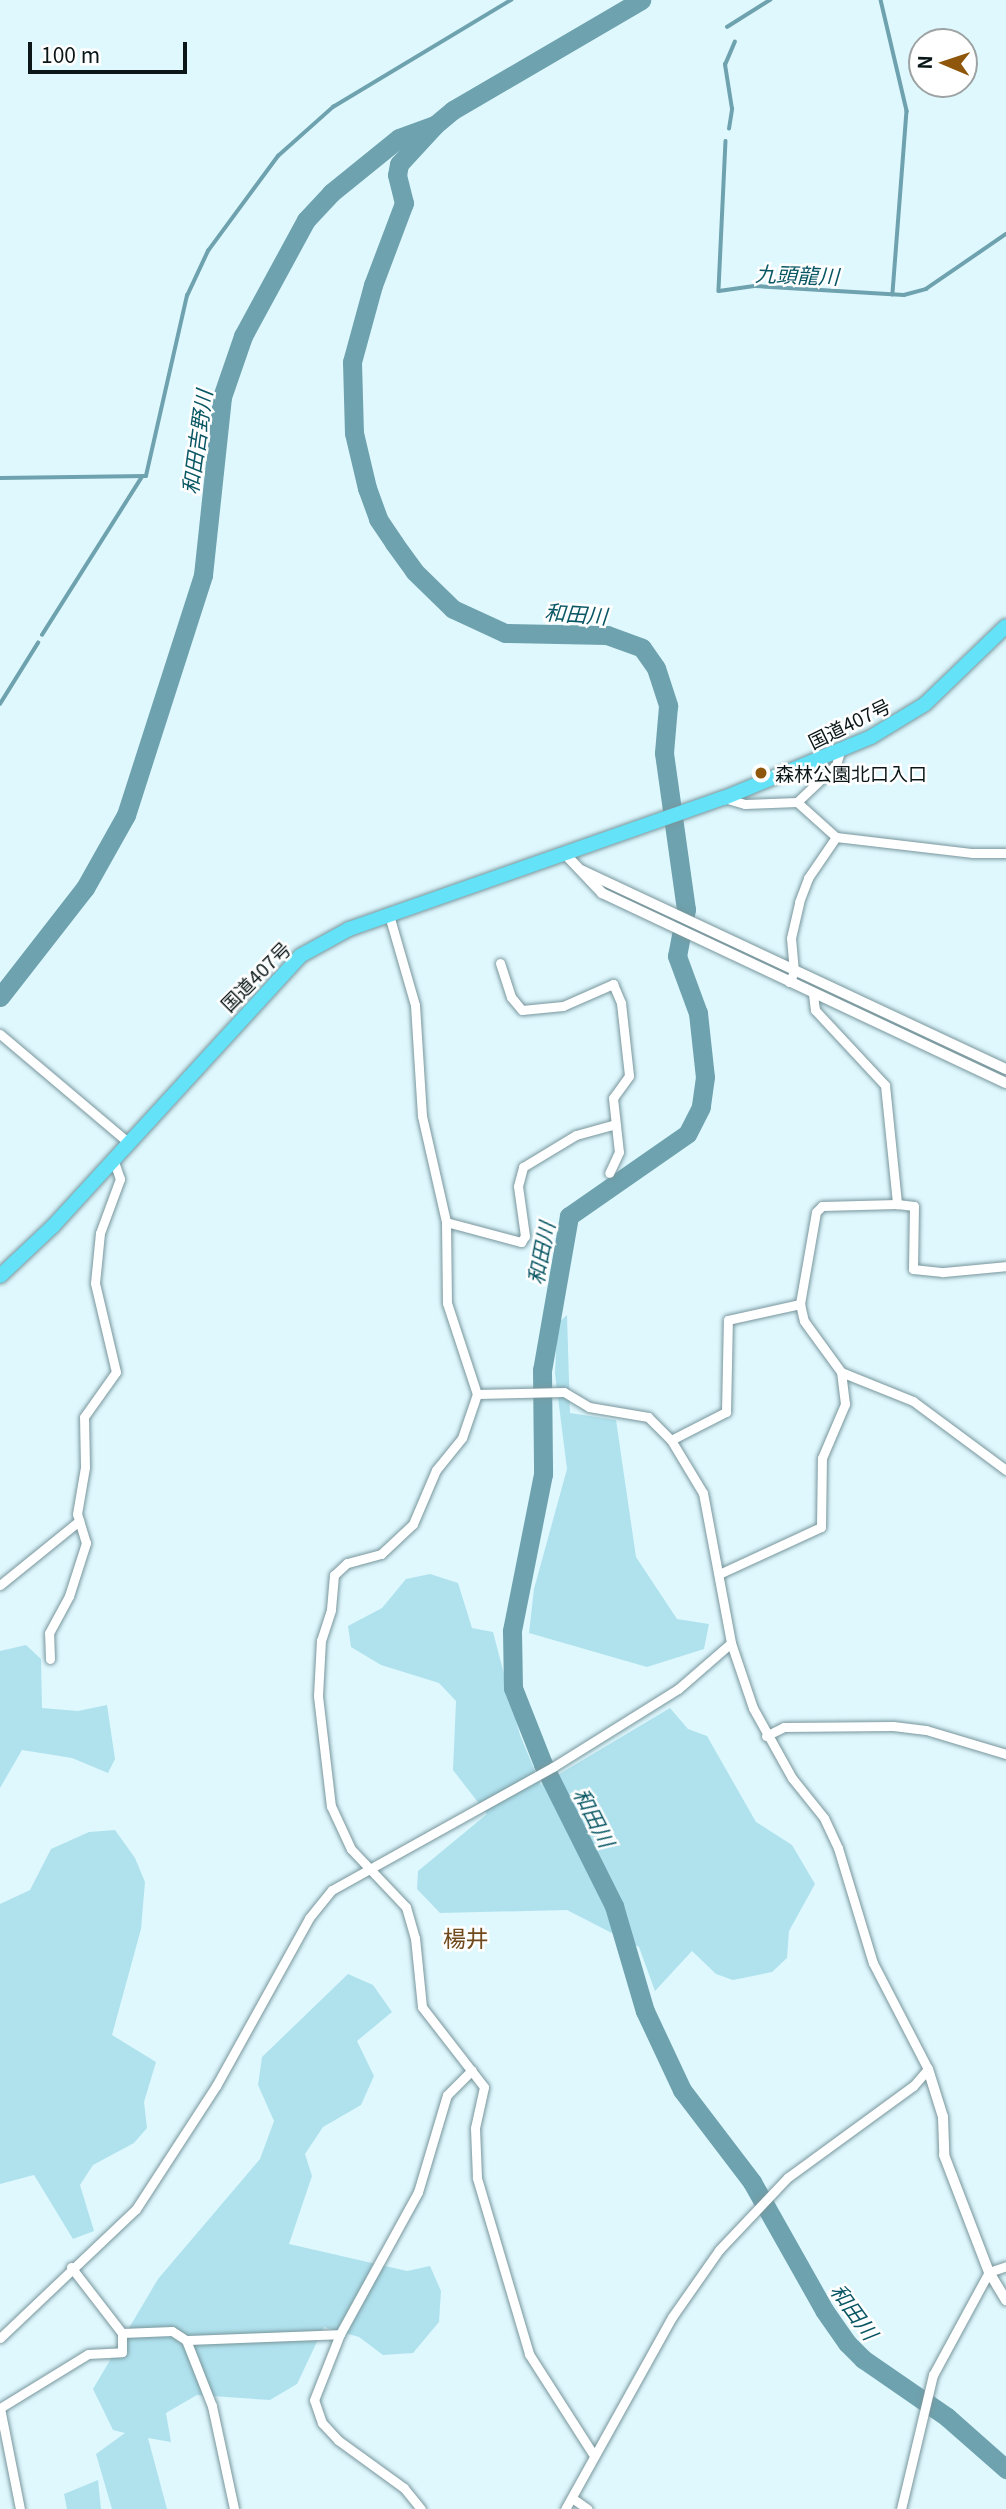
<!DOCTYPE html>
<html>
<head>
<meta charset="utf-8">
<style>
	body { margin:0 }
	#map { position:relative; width:1006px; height:2509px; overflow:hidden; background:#dff8fe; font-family:Georgia,"Noto Sans JP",serif }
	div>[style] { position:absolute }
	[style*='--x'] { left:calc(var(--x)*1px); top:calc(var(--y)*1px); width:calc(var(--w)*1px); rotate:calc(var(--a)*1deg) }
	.green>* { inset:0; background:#b0e2ee }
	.stream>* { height:3.5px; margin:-1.75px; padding:0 1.75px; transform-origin:1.75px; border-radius:1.75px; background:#6ea2ae }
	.river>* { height:19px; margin:-9.5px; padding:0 9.5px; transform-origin:9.5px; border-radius:9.5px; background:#6ea2ae }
	.roads { filter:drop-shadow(0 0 2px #78969c) drop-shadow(0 0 2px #78969c) }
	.minor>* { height:9px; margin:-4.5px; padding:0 4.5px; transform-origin:4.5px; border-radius:4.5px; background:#fff }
	.tertiary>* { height:10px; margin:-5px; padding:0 5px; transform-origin:5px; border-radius:5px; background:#fff }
	.trunk>* { height:14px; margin:-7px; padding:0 7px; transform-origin:7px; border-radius:7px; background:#64e2f8 }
	.dots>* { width:19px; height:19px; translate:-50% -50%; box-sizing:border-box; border:4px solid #fff; border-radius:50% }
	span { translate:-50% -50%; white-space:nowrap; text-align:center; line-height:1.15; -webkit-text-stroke:5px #fff; paint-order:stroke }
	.street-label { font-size:19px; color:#0a1618 }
	.poi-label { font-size:19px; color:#0a1618 }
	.left { translate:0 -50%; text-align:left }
	.water-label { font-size:21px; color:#095764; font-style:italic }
	.quarter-label { font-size:23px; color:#70491c }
	.north { position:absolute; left:908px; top:28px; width:70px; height:70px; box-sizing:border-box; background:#fff; border:2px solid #9da2a3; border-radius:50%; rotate:272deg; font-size:19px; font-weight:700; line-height:28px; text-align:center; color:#0a1618 }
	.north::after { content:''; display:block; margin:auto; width:24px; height:32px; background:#8e570b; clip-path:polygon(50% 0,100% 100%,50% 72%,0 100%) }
	.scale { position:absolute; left:28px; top:42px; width:159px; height:32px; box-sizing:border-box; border:4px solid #0a1618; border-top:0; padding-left:9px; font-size:21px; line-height:24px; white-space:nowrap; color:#0a1618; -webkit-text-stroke:5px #fff; paint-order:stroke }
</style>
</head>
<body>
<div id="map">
	<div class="green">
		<div style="clip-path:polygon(567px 1315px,570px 1413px,616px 1420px,636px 1557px,677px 1619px,709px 1624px,704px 1649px,647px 1667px,529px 1633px,534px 1589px,567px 1469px,555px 1374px,557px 1324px)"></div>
		<div style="clip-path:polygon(430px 1574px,458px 1583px,472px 1628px,493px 1632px,520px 1735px,541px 1785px,670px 1708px,688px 1729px,707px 1736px,756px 1822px,792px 1845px,815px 1884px,789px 1931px,787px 1958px,772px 1972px,733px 1980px,716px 1974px,692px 1951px,655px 1991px,639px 1947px,567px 1910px,440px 1913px,417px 1889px,418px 1871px,487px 1814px,453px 1770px,456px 1701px,439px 1683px,381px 1665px,351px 1647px,348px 1626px,382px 1608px,406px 1579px)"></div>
		<div style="clip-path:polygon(26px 1645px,41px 1659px,42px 1708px,78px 1711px,107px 1705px,115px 1759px,108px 1773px,72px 1758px,22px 1750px,0 1788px,0 1651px)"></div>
		<div style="clip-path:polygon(115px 1830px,135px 1858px,145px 1882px,141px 1929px,112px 2035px,156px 2062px,144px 2102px,147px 2128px,134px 2143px,93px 2165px,80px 2185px,94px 2231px,73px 2239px,34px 2175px,0 2184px,0 1904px,30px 1890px,51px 1849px,89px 1832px)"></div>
		<div style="clip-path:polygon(348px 1974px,373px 1985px,392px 2012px,357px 2041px,374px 2076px,361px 2105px,323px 2127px,305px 2154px,312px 2176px,289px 2244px,407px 2271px,430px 2266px,441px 2291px,439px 2322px,413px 2353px,383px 2355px,359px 2337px,324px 2327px,297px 2384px,270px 2400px,197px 2395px,166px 2413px,171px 2442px,148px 2438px,167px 2509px,112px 2509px,96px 2454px,125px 2433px,113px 2430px,93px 2389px,158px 2279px,260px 2159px,274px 2121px,258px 2085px,262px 2057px)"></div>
		<div style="clip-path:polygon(98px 2480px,101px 2509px,67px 2509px,64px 2494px)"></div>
	</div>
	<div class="stream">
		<div style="--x:881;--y:0;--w:114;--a:76.8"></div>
		<div style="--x:907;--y:111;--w:184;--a:94.4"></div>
		<div style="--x:727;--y:27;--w:51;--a:-32.1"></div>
		<div style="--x:729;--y:129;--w:20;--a:-81"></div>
		<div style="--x:732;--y:109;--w:45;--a:-99"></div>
		<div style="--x:725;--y:65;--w:25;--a:-67"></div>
		<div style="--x:726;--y:141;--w:150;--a:92.7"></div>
		<div style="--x:719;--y:291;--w:37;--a:-8"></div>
		<div style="--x:756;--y:286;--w:148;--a:3.5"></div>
		<div style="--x:904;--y:295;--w:23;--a:-15"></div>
		<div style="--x:926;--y:289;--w:97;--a:-34.5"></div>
		<div style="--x:0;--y:478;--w:146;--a:-0.8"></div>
		<div style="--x:146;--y:476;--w:185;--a:-77.2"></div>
		<div style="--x:187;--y:296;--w:50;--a:-65"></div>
		<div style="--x:208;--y:251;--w:118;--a:-53.6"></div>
		<div style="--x:278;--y:156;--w:74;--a:-41.7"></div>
		<div style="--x:333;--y:107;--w:208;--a:-31"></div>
		<div style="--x:42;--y:635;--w:187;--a:-57.7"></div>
		<div style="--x:0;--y:704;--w:72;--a:-58.1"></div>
	</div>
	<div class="river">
		<div style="--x:435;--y:125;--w:53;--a:132.7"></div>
		<div style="--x:399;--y:164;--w:11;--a:100"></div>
		<div style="--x:397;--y:175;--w:29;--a:76"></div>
		<div style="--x:404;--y:203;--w:88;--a:110.7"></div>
		<div style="--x:373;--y:285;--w:80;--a:105.3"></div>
		<div style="--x:352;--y:362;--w:71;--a:88.4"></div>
		<div style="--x:354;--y:433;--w:57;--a:76.7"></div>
		<div style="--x:367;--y:488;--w:33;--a:70"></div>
		<div style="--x:378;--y:519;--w:29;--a:56"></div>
		<div style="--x:394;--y:543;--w:34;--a:54"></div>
		<div style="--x:414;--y:571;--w:54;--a:44.3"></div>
		<div style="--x:453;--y:609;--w:57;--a:24.8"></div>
		<div style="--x:505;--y:633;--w:102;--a:1.1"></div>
		<div style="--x:607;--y:635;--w:37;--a:20"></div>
		<div style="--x:642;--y:648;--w:24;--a:55"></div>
		<div style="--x:656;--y:668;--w:40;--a:72"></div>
		<div style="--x:668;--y:706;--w:47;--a:94.9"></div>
		<div style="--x:664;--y:753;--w:158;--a:82"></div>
		<div style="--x:686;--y:909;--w:48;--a:100.8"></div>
		<div style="--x:677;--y:956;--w:61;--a:69.8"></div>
		<div style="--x:698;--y:1013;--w:64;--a:83.8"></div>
		<div style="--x:705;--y:1077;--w:30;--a:98"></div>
		<div style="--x:701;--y:1107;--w:30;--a:117"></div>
		<div style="--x:687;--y:1134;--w:144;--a:145.2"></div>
		<div style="--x:569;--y:1216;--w:156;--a:99.9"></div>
		<div style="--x:542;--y:1370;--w:104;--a:89.4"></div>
		<div style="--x:543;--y:1474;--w:160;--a:101.2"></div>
		<div style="--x:512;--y:1631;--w:57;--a:89"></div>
		<div style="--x:513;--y:1688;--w:82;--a:68.5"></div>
		<div style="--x:543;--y:1764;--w:159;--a:63.4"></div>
		<div style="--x:614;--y:1906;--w:109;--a:73.6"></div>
		<div style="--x:645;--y:2011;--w:87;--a:64.9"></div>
		<div style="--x:682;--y:2090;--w:116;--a:52.7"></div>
		<div style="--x:752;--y:2182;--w:147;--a:60.6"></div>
		<div style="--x:824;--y:2310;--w:40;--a:55.1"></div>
		<div style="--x:847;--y:2343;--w:23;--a:45"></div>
		<div style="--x:863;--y:2359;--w:102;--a:34.6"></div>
		<div style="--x:947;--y:2417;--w:79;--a:41.4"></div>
		<div style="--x:0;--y:997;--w:138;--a:-52.1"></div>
		<div style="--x:85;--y:888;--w:84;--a:-60.7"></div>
		<div style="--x:126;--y:815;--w:252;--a:-72.2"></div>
		<div style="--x:203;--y:575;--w:179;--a:-83.9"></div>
		<div style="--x:222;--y:397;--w:65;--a:-71"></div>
		<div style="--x:243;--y:336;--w:132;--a:-61.5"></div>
		<div style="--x:306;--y:220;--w:37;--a:-47"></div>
		<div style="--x:331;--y:193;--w:87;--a:-39"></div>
		<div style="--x:399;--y:138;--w:38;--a:-20"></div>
		<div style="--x:435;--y:125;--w:23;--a:-40"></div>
		<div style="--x:453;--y:110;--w:218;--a:-30.3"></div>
	</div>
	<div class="roads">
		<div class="minor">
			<div style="--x:724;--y:798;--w:22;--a:16"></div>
			<div style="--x:745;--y:804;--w:52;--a:-2.2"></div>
			<div style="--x:797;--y:802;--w:54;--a:-43.5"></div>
			<div style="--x:836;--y:765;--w:15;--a:-74"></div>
			<div style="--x:797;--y:802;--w:52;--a:41.9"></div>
			<div style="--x:836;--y:837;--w:138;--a:6.7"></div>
			<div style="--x:973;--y:853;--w:33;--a:0"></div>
			<div style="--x:389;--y:915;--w:94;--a:73.9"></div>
			<div style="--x:415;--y:1005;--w:111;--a:86.4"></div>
			<div style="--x:422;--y:1116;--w:109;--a:77.2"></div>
			<div style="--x:446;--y:1222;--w:81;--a:89.3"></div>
			<div style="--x:447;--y:1303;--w:96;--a:71.8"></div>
			<div style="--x:477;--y:1394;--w:46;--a:108.8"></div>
			<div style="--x:462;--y:1438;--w:41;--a:129.1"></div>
			<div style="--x:436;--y:1470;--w:59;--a:113.1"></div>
			<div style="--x:413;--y:1524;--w:44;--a:136.8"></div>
			<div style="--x:381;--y:1554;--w:35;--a:165"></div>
			<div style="--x:347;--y:1563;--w:18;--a:137"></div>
			<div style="--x:334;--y:1575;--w:35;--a:95"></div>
			<div style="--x:331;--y:1610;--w:32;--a:108"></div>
			<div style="--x:321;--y:1640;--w:56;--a:93.1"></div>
			<div style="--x:318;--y:1696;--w:111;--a:83.3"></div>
			<div style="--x:331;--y:1806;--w:47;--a:65.1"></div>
			<div style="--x:351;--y:1849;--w:80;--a:46.5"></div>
			<div style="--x:406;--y:1907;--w:32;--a:74"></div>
			<div style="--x:415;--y:1938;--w:69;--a:84.2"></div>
			<div style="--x:422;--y:2007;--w:101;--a:52.2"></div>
			<div style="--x:484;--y:2087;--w:42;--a:102.4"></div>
			<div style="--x:475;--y:2128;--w:50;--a:87.7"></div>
			<div style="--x:477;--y:2178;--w:184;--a:73.5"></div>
			<div style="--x:529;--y:2354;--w:119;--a:57.4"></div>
			<div style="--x:500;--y:963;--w:36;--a:72"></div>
			<div style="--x:511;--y:997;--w:17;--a:50"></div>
			<div style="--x:522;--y:1010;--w:41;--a:-5.6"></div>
			<div style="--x:563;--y:1006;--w:55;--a:-23.7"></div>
			<div style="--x:613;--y:984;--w:21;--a:67"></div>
			<div style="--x:621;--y:1003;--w:73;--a:83.7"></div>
			<div style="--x:629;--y:1076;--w:27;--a:126"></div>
			<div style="--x:613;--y:1098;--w:54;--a:83.7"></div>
			<div style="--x:619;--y:1152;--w:23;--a:115"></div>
			<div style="--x:789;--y:982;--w:11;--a:-63"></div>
			<div style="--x:794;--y:972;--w:34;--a:-95"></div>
			<div style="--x:791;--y:938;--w:37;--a:-77"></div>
			<div style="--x:799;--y:902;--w:26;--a:-69"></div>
			<div style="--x:808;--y:878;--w:50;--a:-55.7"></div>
			<div style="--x:813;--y:994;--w:16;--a:83"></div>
			<div style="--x:815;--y:1010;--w:103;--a:47"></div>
			<div style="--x:885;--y:1085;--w:120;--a:84.2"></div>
			<div style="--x:897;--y:1204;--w:75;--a:178.5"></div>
			<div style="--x:822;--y:1206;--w:8;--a:135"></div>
			<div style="--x:816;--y:1212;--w:93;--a:99.9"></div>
			<div style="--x:800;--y:1304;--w:17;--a:77"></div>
			<div style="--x:804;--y:1321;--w:63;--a:54"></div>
			<div style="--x:841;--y:1372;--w:78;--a:21.9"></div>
			<div style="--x:913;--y:1401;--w:116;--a:36.6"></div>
			<div style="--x:0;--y:1034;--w:169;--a:40.2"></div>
			<div style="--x:897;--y:1204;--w:17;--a:7"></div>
			<div style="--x:914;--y:1206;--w:63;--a:90.9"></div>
			<div style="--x:913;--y:1269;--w:30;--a:6"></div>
			<div style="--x:943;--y:1272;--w:63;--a:-5.4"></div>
			<div style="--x:446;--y:1222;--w:78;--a:14.9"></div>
			<div style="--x:521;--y:1242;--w:7;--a:-56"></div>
			<div style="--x:525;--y:1236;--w:50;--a:-98"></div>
			<div style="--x:518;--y:1186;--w:20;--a:-75"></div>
			<div style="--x:523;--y:1167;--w:62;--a:-31.1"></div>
			<div style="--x:576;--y:1135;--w:41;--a:-15.4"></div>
			<div style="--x:477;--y:1394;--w:87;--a:-1.3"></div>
			<div style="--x:564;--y:1392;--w:29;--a:31"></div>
			<div style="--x:589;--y:1407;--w:60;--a:9.6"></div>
			<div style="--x:648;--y:1417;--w:33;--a:45"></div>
			<div style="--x:671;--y:1440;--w:62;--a:58.9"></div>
			<div style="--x:703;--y:1493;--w:153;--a:79.4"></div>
			<div style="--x:731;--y:1643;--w:69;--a:71.3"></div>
			<div style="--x:753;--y:1708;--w:80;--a:60.9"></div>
			<div style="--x:792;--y:1778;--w:51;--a:51.3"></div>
			<div style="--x:824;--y:1818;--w:33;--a:65"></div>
			<div style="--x:838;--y:1848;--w:120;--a:73.1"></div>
			<div style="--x:873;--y:1963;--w:119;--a:62.6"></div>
			<div style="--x:928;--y:2069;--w:23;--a:131"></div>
			<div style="--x:913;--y:2086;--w:155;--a:143.9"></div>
			<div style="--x:788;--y:2177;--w:100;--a:133.4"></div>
			<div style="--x:719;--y:2250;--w:82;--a:125"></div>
			<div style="--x:672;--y:2317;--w:220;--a:119.1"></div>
			<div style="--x:671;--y:1440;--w:62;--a:-27"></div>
			<div style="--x:726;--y:1412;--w:92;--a:-88.8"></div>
			<div style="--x:728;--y:1320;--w:74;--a:-12.5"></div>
			<div style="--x:719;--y:1574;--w:112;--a:-24.7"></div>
			<div style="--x:821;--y:1527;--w:69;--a:-89.2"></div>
			<div style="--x:822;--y:1458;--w:59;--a:-66.9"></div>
			<div style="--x:845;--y:1404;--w:32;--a:-97"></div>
			<div style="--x:0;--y:1585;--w:102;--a:-39"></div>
			<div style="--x:50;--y:1659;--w:26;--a:-92"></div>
			<div style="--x:49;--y:1633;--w:42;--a:-61.6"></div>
			<div style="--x:69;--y:1596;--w:56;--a:-72.2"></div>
			<div style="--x:86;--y:1543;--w:30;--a:-107"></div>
			<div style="--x:77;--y:1514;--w:48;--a:-80.3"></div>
			<div style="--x:85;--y:1467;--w:50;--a:-91.1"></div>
			<div style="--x:84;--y:1417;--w:55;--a:-54.6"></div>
			<div style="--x:116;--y:1372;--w:91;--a:-103.3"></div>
			<div style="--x:95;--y:1283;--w:50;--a:-84.3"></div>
			<div style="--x:100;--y:1233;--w:58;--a:-69.7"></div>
			<div style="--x:120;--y:1179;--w:21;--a:-109"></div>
			<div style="--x:766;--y:1736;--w:20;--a:-27"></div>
			<div style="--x:784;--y:1727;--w:109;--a:-0.5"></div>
			<div style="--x:893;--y:1726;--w:33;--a:7"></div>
			<div style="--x:926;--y:1730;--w:84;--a:16.7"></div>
			<div style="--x:71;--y:2267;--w:83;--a:52.3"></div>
			<div style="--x:122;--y:2333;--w:50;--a:-2.3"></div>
			<div style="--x:172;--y:2331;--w:17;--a:33"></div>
			<div style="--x:186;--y:2340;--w:71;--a:68.5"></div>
			<div style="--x:212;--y:2406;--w:105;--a:77.9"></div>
			<div style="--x:0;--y:2338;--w:187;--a:-43.5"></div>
			<div style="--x:136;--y:2209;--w:147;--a:-57"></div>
			<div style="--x:216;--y:2086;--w:192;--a:-61"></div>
			<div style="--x:309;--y:1918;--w:36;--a:-51"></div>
			<div style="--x:332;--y:1890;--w:253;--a:-29.1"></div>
			<div style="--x:553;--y:1767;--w:147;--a:-32"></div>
			<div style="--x:678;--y:1689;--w:70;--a:-41"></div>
			<div style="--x:186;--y:2340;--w:154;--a:-2.2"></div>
			<div style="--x:572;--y:2498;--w:19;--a:35"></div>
			<div style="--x:20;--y:2509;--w:103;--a:-101.2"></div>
			<div style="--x:0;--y:2408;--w:103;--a:-31.5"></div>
			<div style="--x:88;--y:2354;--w:34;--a:-3"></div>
			<div style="--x:122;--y:2352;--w:19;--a:-90"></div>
			<div style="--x:421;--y:2509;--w:27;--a:-129"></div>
			<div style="--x:404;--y:2488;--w:82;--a:-144"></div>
			<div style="--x:338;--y:2440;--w:23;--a:-133"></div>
			<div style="--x:322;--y:2423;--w:24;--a:-109"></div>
			<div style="--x:314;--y:2400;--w:71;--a:-68.5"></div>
			<div style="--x:340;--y:2334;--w:162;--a:-61.2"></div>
			<div style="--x:418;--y:2192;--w:101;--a:-73.4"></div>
			<div style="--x:447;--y:2095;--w:35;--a:-45"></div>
			<div style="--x:901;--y:2509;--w:138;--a:-76.6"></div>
			<div style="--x:933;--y:2375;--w:117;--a:-61.5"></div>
			<div style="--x:989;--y:2272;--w:18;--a:-19"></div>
		</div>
		<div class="tertiary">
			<div style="--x:565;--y:854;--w:54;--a:46.5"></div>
			<div style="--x:602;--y:893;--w:446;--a:25.2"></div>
			<div style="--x:581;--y:870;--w:469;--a:25.1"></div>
			<div style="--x:928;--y:2069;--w:50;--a:72.6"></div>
			<div style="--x:943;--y:2117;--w:38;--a:88"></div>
			<div style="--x:944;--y:2155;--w:125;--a:69"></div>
			<div style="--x:989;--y:2272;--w:33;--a:59"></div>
		</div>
		<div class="trunk">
			<div style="--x:0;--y:1276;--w:73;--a:-43.3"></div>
			<div style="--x:53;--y:1226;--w:366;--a:-47.5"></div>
			<div style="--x:300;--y:956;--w:56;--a:-28.9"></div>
			<div style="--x:349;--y:929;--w:397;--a:-19.3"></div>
			<div style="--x:724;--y:798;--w:159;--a:-22.5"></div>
			<div style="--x:871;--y:737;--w:63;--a:-31.4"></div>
			<div style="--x:925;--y:704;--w:112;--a:-43.9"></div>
		</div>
	</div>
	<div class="dots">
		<div style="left:761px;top:773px;background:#8e570b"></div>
	</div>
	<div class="street-label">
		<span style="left:849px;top:723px;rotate:-26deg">国道407号</span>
		<span style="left:255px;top:976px;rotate:-45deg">国道407号</span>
	</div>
	<div class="poi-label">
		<span class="left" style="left:775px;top:773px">森林公園北口入口</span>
	</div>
	<div class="water-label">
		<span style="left:797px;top:274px;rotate:2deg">九頭龍川</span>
		<span style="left:196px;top:442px;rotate:-82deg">和田吉野川</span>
		<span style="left:576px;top:613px;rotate:4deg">和田川</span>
		<span style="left:540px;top:1253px;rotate:-79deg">和田川</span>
		<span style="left:595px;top:1817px;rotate:63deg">和田川</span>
		<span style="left:855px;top:2311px;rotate:54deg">和田川</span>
	</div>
	<div class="quarter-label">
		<span style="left:466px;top:1937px">楊井</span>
	</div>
	<div class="north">N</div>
	<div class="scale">100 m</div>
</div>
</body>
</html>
